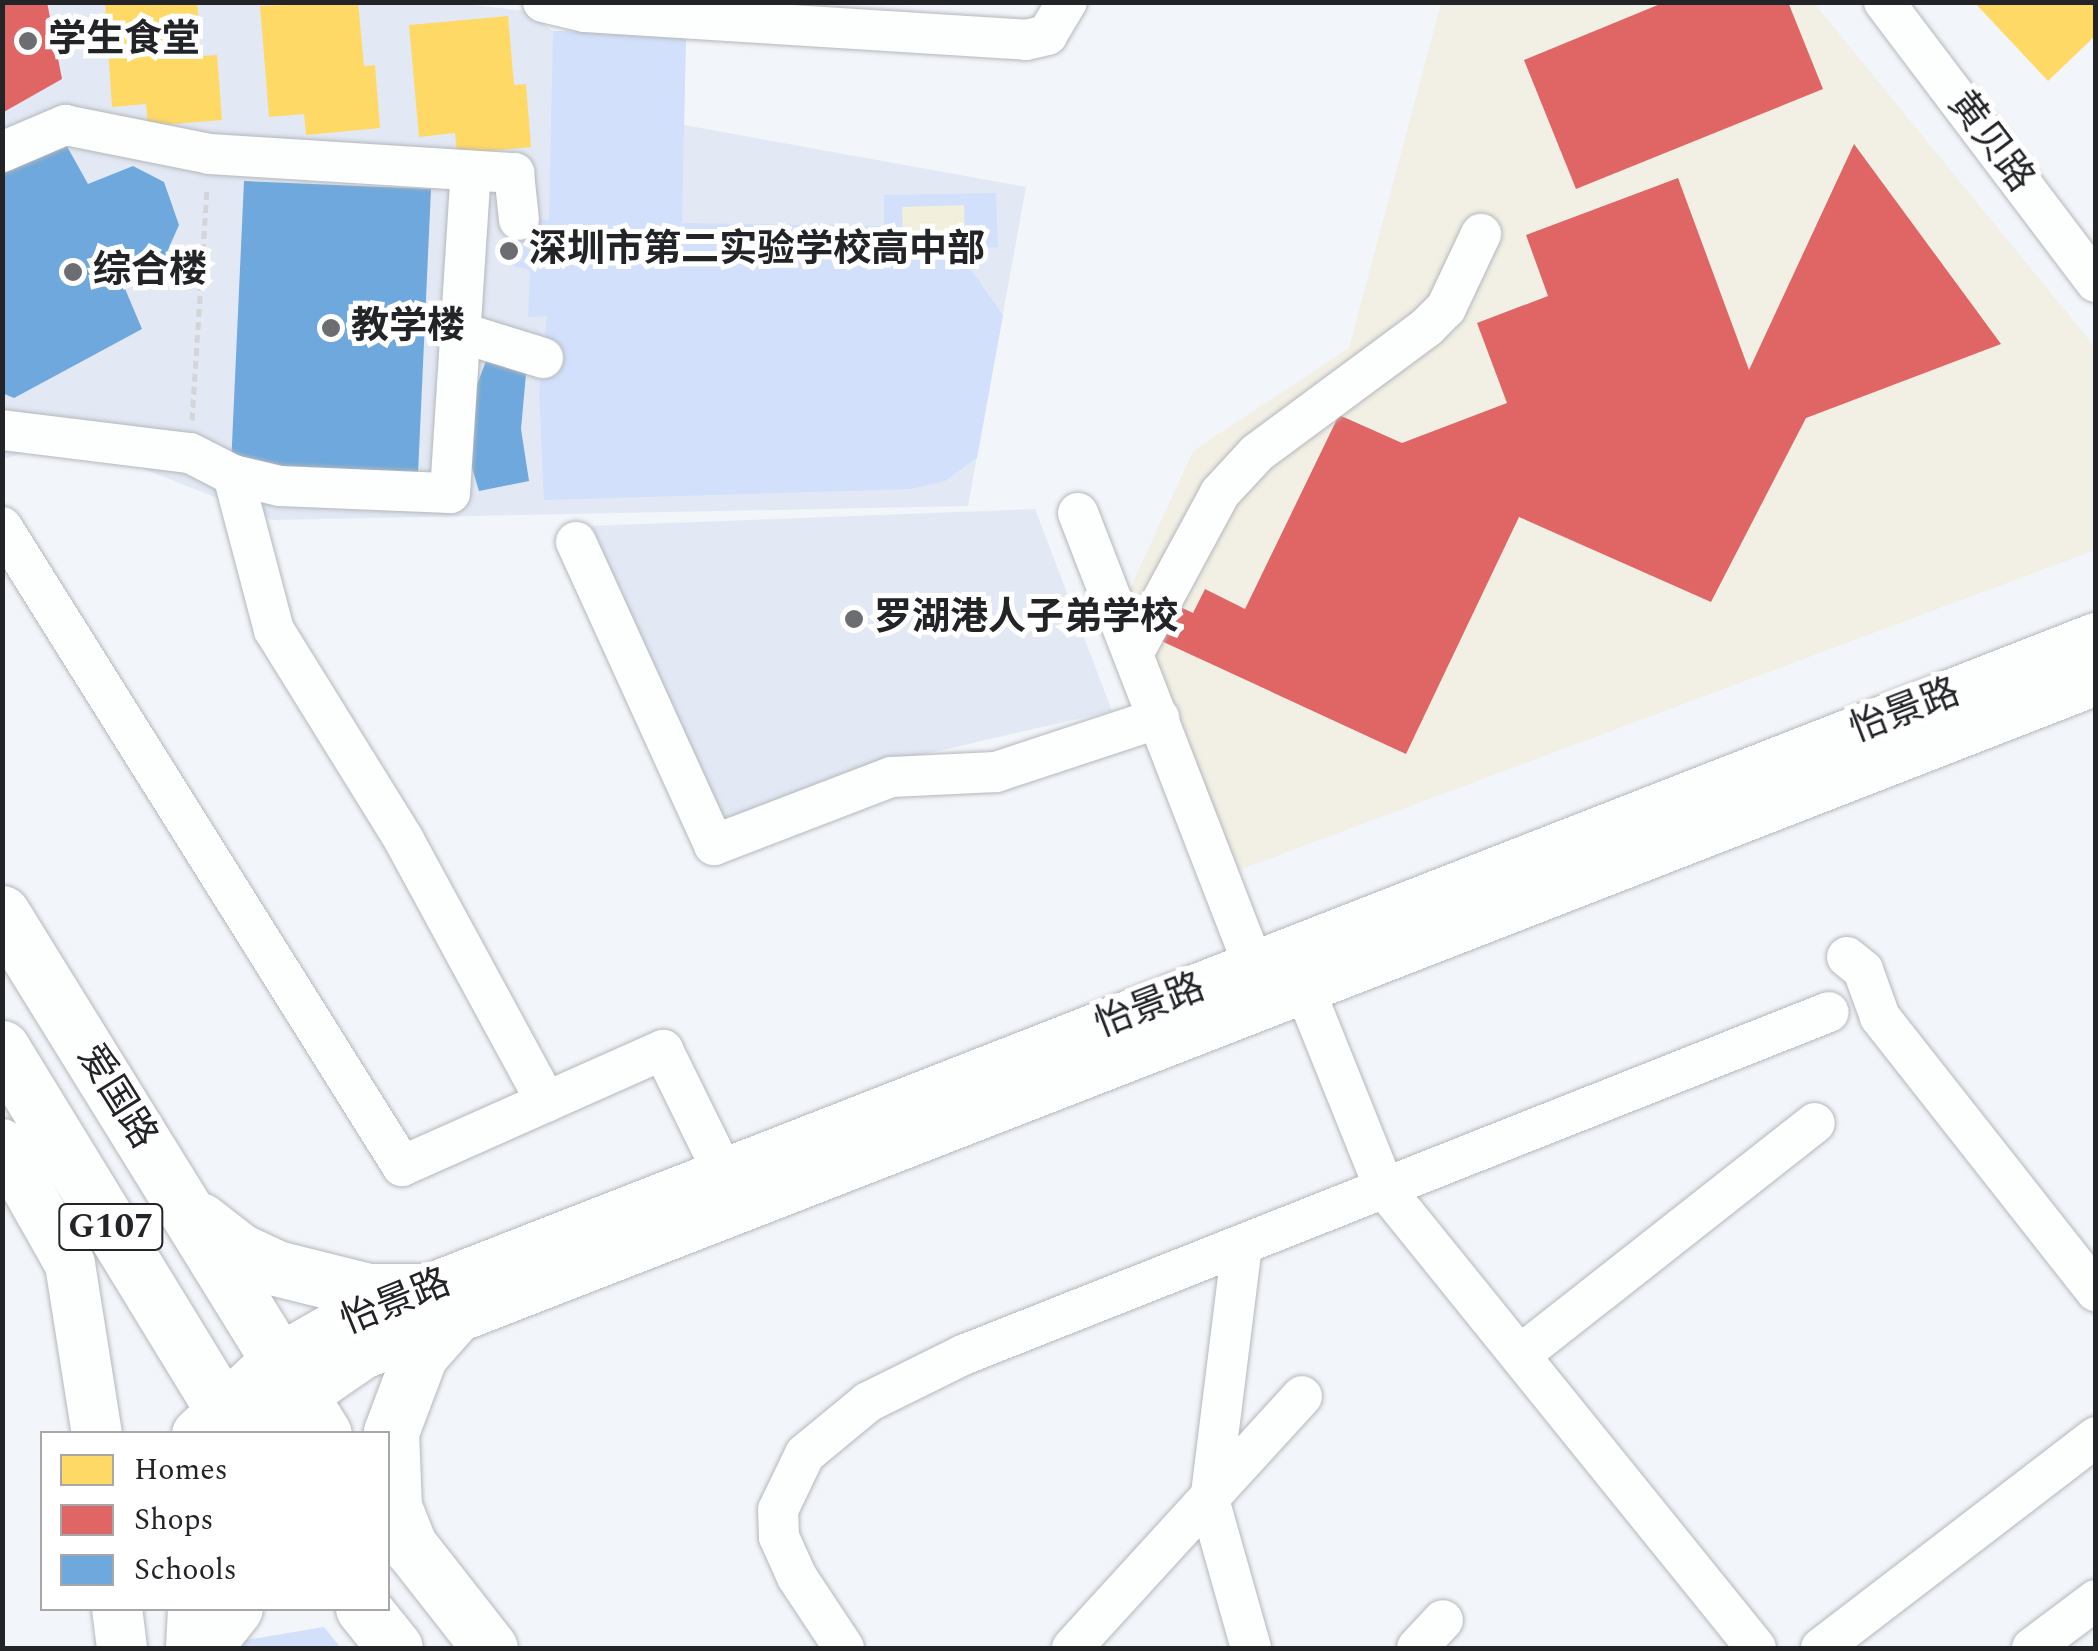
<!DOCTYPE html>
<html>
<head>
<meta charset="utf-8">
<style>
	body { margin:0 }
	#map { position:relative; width:2098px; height:1651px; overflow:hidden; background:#f2f5fa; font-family:Spectral,"Noto Sans SC",serif }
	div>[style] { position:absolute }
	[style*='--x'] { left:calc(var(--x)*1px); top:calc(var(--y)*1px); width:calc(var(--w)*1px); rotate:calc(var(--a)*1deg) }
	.commercial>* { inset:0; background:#f2efe5 }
	.built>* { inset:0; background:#e2e9f4 }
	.green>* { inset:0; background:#d2e0fb }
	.sand>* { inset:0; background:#f3efdd }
	.homes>* { inset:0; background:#ffd966 }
	.shops>* { inset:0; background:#e06666 }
	.schools>* { inset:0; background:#6fa8dc }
	.path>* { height:5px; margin-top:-2.5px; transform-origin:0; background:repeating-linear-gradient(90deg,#d3d5d6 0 8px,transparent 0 13px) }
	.roads { filter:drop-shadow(0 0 2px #b5b7bb) drop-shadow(0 0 2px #b5b7bb) }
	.minor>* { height:40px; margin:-20px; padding:0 20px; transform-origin:20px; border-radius:20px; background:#fdfefe }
	.major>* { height:50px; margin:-25px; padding:0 25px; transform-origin:25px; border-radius:25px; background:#fdfefe }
	.highway>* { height:55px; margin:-27.5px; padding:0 27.5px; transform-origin:27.5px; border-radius:27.5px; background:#fdfefe }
	.dots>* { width:28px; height:28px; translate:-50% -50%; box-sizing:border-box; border:5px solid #fff; border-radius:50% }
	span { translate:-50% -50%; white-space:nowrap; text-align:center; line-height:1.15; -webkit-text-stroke:10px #fff; paint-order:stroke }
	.shield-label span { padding:2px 8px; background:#fff; border:2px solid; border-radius:8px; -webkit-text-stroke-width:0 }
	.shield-label { font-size:35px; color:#222428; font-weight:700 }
	.poi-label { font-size:38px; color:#222428; font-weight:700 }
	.left { translate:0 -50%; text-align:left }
	.street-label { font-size:38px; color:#222428 }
	.frame { position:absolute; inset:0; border:5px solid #222428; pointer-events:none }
	.legend { position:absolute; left:40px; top:1431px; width:350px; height:180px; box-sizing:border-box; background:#fff; border:2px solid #a7a7a9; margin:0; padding:12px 18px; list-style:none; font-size:30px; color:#222428 }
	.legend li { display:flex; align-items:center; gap:20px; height:50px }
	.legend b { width:50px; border:2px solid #a7a7a9 }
</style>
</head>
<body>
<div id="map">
	<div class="commercial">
		<div style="clip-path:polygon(1441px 3px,1814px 3px,2095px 347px,2095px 550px,1239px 870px,1125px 600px,1193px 451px,1349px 348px)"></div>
	</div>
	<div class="built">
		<div style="clip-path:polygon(448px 2px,526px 11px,553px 31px,686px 34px,684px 125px,1026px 187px,968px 506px,273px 520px,121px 460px,34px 450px,3px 459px,3px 3px)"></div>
		<div style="clip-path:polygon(1035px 509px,1112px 711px,912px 757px,723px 825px,591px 526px)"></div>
	</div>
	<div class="green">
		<div style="clip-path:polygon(553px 31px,686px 34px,682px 223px,884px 226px,884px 195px,996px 193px,998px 247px,956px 249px,1003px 315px,977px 458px,945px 481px,910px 489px,544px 500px,539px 392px,547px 316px,528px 317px,530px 270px,502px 263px,509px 220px,549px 220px)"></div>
		<div style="clip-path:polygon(324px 1627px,341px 1648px,234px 1648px,234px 1642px)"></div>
	</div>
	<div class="sand">
		<div style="clip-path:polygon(964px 205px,965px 237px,903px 239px,902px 207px)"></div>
	</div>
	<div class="homes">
		<div style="clip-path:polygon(105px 2px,197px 2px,201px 56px,217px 55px,222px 120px,148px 126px,146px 104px,112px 107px)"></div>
		<div style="clip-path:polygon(358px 2px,364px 66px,375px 65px,380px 128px,306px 135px,304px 114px,269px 117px,260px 6px)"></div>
		<div style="clip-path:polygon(1974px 2px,2096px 2px,2096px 35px,2048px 81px)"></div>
		<div style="clip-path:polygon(508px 16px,514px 85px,526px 84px,531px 147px,457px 154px,455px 133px,419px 137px,409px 25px)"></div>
	</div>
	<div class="shops">
		<div style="clip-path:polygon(2px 2px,47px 2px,62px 79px,2px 113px)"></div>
		<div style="clip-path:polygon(1665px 2px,1788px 2px,1823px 89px,1576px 189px,1524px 60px)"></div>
		<div style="clip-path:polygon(1854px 144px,2001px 344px,1806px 418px,1711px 602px,1519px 517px,1406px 754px,1157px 639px,1174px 604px,1193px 613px,1205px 589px,1245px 609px,1339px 415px,1402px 443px,1507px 403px,1477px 323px,1548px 296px,1526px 235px,1678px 178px,1749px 370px)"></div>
	</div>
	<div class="schools">
		<div style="clip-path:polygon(64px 141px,88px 184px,133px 166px,164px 182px,179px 225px,163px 261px,123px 284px,142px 329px,14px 398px,2px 393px,2px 166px)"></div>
		<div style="clip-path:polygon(244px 181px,431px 189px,418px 474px,231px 466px)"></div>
		<div style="clip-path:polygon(486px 361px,526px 374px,521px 429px,529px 481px,479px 491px,470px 461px,473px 395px)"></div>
	</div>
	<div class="path">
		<div style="--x:192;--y:420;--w:233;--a:-86.3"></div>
	</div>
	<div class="roads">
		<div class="minor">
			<div style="--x:543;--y:2;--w:43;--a:13.4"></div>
			<div style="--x:585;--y:12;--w:442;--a:3.6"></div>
			<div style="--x:1026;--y:40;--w:22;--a:-13"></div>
			<div style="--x:1047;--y:35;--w:39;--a:-59"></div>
			<div style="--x:1884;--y:2;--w:351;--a:52.9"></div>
			<div style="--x:2;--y:152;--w:69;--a:-23.2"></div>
			<div style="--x:65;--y:125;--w:148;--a:11.3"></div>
			<div style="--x:210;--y:154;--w:305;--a:3.6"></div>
			<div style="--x:514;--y:173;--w:47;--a:83.9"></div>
			<div style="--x:459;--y:332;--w:88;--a:17.2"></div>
			<div style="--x:2;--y:430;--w:189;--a:7"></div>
			<div style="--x:190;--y:453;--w:48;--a:27.1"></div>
			<div style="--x:233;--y:475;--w:48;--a:13.2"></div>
			<div style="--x:280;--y:486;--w:170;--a:2.4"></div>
			<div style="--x:450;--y:493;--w:323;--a:-86.3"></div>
			<div style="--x:233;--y:475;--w:160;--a:75.2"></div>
			<div style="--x:274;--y:630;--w:247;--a:58.2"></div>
			<div style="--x:404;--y:840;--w:298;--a:61.5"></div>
			<div style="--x:1078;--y:513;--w:487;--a:68.8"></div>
			<div style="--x:2;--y:527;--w:754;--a:57.95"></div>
			<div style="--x:402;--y:1166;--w:286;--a:-24"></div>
			<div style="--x:663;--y:1050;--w:138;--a:63.8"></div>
			<div style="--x:576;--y:542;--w:333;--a:65.5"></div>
			<div style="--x:714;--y:845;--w:190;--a:-21"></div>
			<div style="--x:891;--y:777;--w:105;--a:-2.7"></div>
			<div style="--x:996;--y:772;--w:172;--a:-18.3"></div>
			<div style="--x:1133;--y:654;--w:183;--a:-61.6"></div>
			<div style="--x:1220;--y:493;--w:54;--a:-47.2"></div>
			<div style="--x:1257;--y:453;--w:212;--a:-36.5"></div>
			<div style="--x:1427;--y:327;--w:27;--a:-45"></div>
			<div style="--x:1446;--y:308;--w:82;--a:-64.7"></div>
			<div style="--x:1847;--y:957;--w:21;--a:39"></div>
			<div style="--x:1863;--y:970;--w:50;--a:70.1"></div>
			<div style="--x:1880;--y:1017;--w:349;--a:51.8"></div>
			<div style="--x:1304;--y:988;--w:217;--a:68.1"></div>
			<div style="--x:1385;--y:1189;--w:590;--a:51.05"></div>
			<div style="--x:1242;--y:1245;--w:260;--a:97.1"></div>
			<div style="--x:1210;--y:1503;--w:151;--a:74.2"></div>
			<div style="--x:1520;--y:1355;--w:375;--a:-38.2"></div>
			<div style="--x:844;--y:1648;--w:85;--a:-123.5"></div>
			<div style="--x:797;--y:1577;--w:44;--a:-114.2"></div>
			<div style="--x:779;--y:1537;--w:27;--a:-92"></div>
			<div style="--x:778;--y:1510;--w:62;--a:-64.3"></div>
			<div style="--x:805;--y:1454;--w:82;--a:-39.5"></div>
			<div style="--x:868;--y:1402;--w:106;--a:-26.3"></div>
			<div style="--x:963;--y:1355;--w:931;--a:-21.61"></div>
			<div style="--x:1072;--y:1648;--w:341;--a:-47.6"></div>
			<div style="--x:1417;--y:1648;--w:38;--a:-47"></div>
			<div style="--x:1821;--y:1648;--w:347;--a:-37.5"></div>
			<div style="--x:2032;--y:1648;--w:80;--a:-36.9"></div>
		</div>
		<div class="major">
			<div style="--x:2;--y:1144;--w:138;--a:60.5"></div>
			<div style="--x:70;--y:1264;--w:172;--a:81"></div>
			<div style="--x:197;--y:1434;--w:105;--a:-43.1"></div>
			<div style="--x:274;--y:1362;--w:76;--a:-29.9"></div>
			<div style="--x:340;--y:1324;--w:1885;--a:-21.34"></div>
			<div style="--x:265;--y:1434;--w:50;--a:-46.6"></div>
			<div style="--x:299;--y:1398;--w:78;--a:-34.5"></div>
			<div style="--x:363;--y:1354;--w:1859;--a:-21.25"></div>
			<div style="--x:117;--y:1608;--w:40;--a:82.9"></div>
			<div style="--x:191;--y:1648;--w:40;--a:-87.1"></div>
		</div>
		<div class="highway">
			<div style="--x:2;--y:913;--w:612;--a:58.28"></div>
			<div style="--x:2;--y:1048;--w:452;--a:58.6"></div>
			<div style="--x:200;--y:1220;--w:51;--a:37.8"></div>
			<div style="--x:240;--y:1251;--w:40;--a:25"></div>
			<div style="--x:276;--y:1268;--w:95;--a:14"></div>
			<div style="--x:368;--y:1291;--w:55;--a:0"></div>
			<div style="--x:388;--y:1518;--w:165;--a:51.9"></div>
			<div style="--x:410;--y:1547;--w:43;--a:-111.8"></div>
			<div style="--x:394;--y:1507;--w:75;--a:-92.3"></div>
			<div style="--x:391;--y:1432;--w:82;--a:-69.4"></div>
			<div style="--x:420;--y:1355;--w:47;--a:-48.5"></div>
			<div style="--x:363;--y:1608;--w:51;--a:51.3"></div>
			<div style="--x:203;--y:1648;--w:51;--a:-51.3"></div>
		</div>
	</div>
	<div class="dots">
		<div style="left:28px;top:41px;background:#6b6d72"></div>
		<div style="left:509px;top:251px;background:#6b6d72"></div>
		<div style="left:73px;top:272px;background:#6b6d72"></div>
		<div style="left:331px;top:328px;background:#6b6d72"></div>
		<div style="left:854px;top:619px;background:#6b6d72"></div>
	</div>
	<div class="shield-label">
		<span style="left:111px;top:1227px">G107</span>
	</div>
	<div class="poi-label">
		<span class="left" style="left:48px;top:41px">学生食堂</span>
		<span class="left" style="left:529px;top:251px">深圳市第二实验学校高中部</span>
		<span class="left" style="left:93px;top:272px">综合楼</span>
		<span class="left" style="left:351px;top:328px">教学楼</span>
		<span class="left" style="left:874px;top:619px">罗湖港人子弟学校</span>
	</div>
	<div class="street-label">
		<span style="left:1990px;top:142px;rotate:53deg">黄贝路</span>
		<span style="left:1905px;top:712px;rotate:-21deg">怡景路</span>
		<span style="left:1150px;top:1007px;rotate:-21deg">怡景路</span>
		<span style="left:116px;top:1097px;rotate:58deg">爱国路</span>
		<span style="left:396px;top:1303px;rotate:-22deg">怡景路</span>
	</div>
	<div class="frame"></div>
	<ul class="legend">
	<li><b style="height:28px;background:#ffd966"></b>Homes</li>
	<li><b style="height:28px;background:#e06666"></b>Shops</li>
	<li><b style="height:28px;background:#6fa8dc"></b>Schools</li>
	</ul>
</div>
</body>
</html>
